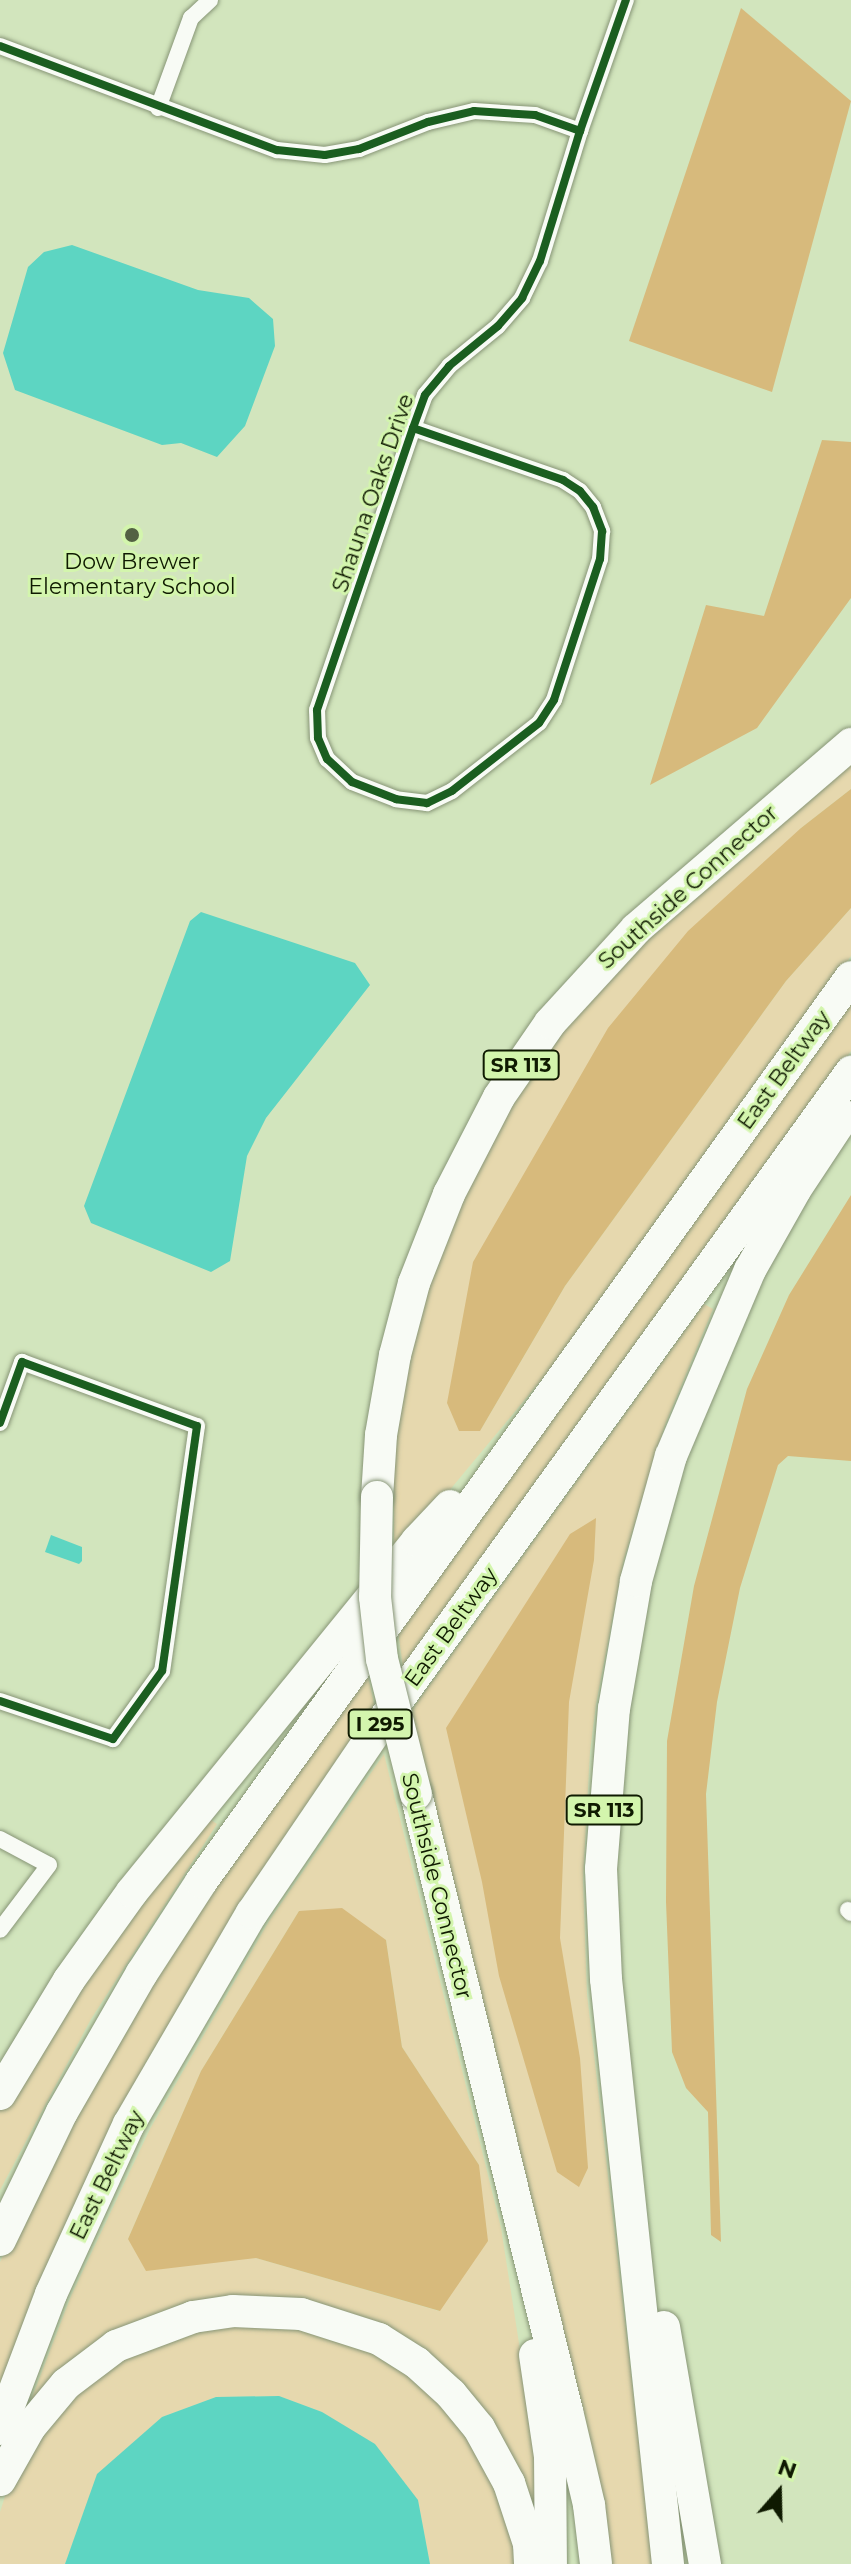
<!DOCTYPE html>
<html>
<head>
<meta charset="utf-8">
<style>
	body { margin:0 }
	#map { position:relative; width:851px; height:2564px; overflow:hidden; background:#d2e5bd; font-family:Montserrat,sans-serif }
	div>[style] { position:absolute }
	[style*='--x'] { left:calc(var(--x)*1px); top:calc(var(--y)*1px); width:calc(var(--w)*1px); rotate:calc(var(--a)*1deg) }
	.green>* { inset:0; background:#e6d8ae }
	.forest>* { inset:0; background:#d7ba7c }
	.water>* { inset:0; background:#5dd5c2 }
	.roads { filter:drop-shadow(0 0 2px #879576) drop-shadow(0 0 2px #879576) }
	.street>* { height:16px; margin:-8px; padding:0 8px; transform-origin:8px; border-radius:8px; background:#f8fbf5 }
	.highway>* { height:32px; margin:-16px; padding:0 16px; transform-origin:16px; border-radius:16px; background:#f8fbf5 }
	.bridges { filter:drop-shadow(0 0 2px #879576) drop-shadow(0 0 2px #879576) }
	.highway-bridge>* { height:32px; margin:-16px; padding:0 16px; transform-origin:16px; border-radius:16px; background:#f8fbf5 }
	.cycleway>* { height:8px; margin:-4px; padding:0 4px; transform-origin:4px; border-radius:4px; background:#1b5e20 }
	.dots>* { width:22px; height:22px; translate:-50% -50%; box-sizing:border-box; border:4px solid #d3f5ad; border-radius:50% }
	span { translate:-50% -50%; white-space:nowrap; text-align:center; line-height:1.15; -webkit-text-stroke:6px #d3f5ad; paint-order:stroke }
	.shield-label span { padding:2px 6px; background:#d3f5ad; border:2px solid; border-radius:6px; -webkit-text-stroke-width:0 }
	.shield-label { font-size:20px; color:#0f1a01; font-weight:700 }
	.street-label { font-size:22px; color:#0f1a01 }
	.poi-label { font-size:22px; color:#0f1a01 }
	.north { position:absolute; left:739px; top:2452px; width:80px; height:80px; -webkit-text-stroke:6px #d3f5ad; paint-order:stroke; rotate:20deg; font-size:22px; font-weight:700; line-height:32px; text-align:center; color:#0f1a01 }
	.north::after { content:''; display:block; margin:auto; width:28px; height:36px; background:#0f1a01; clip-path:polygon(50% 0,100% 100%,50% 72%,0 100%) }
</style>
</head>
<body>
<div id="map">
	<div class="green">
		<div style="clip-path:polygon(851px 761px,851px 789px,801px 828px,480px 1431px,565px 1286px,786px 981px,851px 908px,851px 956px,587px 1325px,394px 1557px,394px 1456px,409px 1359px,431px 1273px,482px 1153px,557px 1035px,624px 959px)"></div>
		<div style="clip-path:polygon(851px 997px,851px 1051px,404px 1675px,397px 1624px)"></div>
		<div style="clip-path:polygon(704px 1304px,713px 1309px,665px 1425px,624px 1559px,596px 1704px,590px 1752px,583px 1880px,587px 1994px,653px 2564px,608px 2564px,411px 1711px)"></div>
		<div style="clip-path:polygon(367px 1672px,376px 1712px,247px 1894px,0 2385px,0 2262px,38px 2177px,115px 2040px,214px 1888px)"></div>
		<div style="clip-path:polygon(evenodd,384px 1754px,501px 2228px,536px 2452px,538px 2504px,531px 2511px,455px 2381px,250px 2299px,45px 2389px,31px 2400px,71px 2296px,150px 2129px,269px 1921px,384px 1754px,299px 1911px,386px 1940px,402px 2047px,479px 2165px,439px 2311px,256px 2258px,128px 2239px,201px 2071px,299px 1911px)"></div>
		<div style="clip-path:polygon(202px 1814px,217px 1824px,91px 2019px,0 2190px,0 2108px)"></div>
		<div style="clip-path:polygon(200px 2324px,336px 2331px,428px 2384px,496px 2475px,518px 2564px,430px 2564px,418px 2500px,322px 2412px,279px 2396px,216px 2397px,162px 2417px,132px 2444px,76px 2534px,65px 2564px,0 2564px,0 2512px,9px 2484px,39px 2431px,107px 2363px)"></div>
	</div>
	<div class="forest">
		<div style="clip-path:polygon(741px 8px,851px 101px,772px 392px,629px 341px)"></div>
		<div style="clip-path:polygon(822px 440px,851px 442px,851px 598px,757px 728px,650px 785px,706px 605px,764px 616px)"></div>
		<div style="clip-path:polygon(851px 789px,851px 908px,786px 981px,565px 1286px,480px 1431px,459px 1431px,447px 1403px,473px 1262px,608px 1028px,688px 931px,801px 828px)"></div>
		<div style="clip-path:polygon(851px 1195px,851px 1461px,788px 1456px,778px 1465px,740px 1588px,717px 1702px,706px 1794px,721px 2242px,711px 2235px,708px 2112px,686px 2088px,672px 2052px,666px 1902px,667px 1741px,694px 1586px,747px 1389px,789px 1295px)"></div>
		<div style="clip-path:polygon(596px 1518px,594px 1560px,569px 1702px,560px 1938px,580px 2058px,588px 2168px,579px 2187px,557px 2172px,499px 1976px,482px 1882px,446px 1728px,570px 1534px)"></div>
		<div style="clip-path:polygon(342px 1908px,386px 1940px,402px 2047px,479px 2165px,488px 2241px,440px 2311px,256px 2258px,146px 2271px,128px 2239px,201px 2071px,299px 1911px)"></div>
	</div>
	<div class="water">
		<div style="clip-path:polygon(72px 245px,198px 290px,249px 298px,273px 319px,275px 346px,245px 426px,217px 457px,181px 443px,162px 445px,15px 390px,3px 353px,28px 267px,44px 252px)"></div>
		<div style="clip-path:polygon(201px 912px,355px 963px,370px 985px,266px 1118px,247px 1156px,230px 1261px,211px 1272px,91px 1223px,84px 1206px,190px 921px)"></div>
		<div style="clip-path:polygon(51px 1535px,82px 1547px,82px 1561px,79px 1564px,45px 1552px)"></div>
		<div style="clip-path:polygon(279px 2396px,322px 2412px,375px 2444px,418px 2500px,430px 2564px,65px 2564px,97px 2474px,162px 2417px,216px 2397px)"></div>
	</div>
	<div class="roads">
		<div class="street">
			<div style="--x:0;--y:46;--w:296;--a:20.6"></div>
			<div style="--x:277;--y:150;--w:48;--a:5.9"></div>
			<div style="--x:325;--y:155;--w:35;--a:-10"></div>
			<div style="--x:359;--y:149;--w:74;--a:-21.4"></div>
			<div style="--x:428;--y:122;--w:47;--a:-13.4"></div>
			<div style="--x:474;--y:111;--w:61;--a:3.8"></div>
			<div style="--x:535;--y:115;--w:48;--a:19.6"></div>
			<div style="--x:158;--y:108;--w:96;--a:-69.9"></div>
			<div style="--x:191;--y:18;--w:26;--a:-43"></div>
			<div style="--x:413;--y:428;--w:159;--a:19.1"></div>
			<div style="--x:563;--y:480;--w:20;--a:33"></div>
			<div style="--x:580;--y:491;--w:21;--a:51"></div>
			<div style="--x:593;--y:507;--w:26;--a:69"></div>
			<div style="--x:602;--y:531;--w:28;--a:94"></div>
			<div style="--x:600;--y:559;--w:148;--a:108.1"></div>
			<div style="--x:554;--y:700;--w:27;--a:123"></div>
			<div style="--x:539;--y:723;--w:110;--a:142"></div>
			<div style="--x:452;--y:791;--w:28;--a:154"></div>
			<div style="--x:427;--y:803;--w:31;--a:-173"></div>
			<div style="--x:396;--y:799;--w:47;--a:-158.9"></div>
			<div style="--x:352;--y:782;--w:34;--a:-137"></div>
			<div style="--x:327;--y:759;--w:23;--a:-113"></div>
			<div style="--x:318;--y:738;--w:28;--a:-92"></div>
			<div style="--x:317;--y:710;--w:298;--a:-71.2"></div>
			<div style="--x:413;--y:428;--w:35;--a:-70"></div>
			<div style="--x:425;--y:395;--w:38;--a:-50"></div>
			<div style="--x:449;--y:366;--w:63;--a:-39.2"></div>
			<div style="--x:498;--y:326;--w:37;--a:-49"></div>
			<div style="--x:522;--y:298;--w:41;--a:-64.1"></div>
			<div style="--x:540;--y:261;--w:136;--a:-72.9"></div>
			<div style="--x:580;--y:131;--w:139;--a:-70.7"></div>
			<div style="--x:0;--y:1423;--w:65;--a:-70.2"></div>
			<div style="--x:22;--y:1362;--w:186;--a:20.1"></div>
			<div style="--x:197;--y:1426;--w:247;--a:98.1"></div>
			<div style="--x:162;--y:1671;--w:84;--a:125.8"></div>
			<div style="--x:113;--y:1739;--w:119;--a:-161.4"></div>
			<div style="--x:0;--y:1839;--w:55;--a:28"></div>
			<div style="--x:49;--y:1865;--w:81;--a:127"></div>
			<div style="--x:848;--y:1910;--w:4;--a:45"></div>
		</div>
		<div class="highway">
			<div style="--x:377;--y:1497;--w:62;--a:-86.3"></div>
			<div style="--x:381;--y:1435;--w:81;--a:-80.1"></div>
			<div style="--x:395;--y:1355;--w:74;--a:-75.2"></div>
			<div style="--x:414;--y:1283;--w:96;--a:-68.5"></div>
			<div style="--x:449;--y:1194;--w:109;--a:-62.7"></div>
			<div style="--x:499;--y:1097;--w:90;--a:-55.4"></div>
			<div style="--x:550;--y:1023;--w:127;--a:-47.5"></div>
			<div style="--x:636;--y:929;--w:284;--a:-40.7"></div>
			<div style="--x:416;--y:1794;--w:635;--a:76.25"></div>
			<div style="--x:567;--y:2411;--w:97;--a:76.8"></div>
			<div style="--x:589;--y:2505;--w:59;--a:83.2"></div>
			<div style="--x:0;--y:2094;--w:133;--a:-58.8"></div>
			<div style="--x:69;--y:1980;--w:108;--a:-54.4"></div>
			<div style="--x:132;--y:1892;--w:452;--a:-50.9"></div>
			<div style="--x:417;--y:1541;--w:48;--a:-46.7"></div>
			<div style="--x:0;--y:2240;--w:142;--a:-64.2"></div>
			<div style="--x:62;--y:2112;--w:160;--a:-60.1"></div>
			<div style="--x:142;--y:1973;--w:108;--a:-57"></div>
			<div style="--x:201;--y:1882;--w:1114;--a:-54.31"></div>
			<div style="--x:664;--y:2327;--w:241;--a:80.2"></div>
			<div style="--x:535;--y:2355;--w:102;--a:81.6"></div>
			<div style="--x:550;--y:2456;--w:108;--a:89.5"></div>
			<div style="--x:0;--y:2429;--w:144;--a:-69.3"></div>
			<div style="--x:51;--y:2294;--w:187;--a:-65.4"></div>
			<div style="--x:129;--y:2124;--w:244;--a:-59.8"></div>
			<div style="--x:252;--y:1913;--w:231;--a:-55.8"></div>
			<div style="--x:382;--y:1722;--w:802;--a:-54.19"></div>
			<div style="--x:0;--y:2480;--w:61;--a:-60.5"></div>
			<div style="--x:30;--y:2427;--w:56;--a:-50.1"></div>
			<div style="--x:66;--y:2384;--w:63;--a:-37.2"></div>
			<div style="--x:116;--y:2346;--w:82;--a:-20.6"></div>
			<div style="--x:193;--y:2317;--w:40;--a:-8.5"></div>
			<div style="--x:233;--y:2311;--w:68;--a:2.5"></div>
			<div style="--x:301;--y:2314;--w:82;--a:17.8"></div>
			<div style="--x:379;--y:2339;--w:45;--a:32.3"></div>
			<div style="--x:417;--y:2363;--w:46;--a:42.4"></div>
			<div style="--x:451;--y:2394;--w:44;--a:50.5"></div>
			<div style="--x:479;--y:2428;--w:63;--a:61.4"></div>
			<div style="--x:509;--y:2483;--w:64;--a:71.8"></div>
			<div style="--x:529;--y:2544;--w:20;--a:87"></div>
			<div style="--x:668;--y:2564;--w:588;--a:-96.05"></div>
			<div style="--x:606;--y:1979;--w:110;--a:-92.6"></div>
			<div style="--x:601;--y:1869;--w:161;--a:-85.4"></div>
			<div style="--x:614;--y:1709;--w:130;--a:-80.2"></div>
			<div style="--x:636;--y:1581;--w:130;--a:-74.4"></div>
			<div style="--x:671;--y:1456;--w:202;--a:-67"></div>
			<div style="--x:750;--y:1270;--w:92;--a:-60.6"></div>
			<div style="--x:795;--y:1190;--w:89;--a:-56.5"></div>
		</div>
	</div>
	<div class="bridges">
		<div class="highway-bridge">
			<div style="--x:377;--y:1497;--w:100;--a:91.1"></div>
			<div style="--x:375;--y:1597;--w:62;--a:83.6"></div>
			<div style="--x:382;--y:1659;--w:139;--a:75.9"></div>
		</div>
	</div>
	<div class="cycleway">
		<div style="--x:0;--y:46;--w:296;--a:20.6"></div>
		<div style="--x:277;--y:150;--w:48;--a:5.9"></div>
		<div style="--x:325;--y:155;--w:35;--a:-10"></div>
		<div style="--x:359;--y:149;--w:74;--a:-21.4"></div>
		<div style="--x:428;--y:122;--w:47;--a:-13.4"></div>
		<div style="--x:474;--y:111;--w:61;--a:3.8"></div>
		<div style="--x:535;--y:115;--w:48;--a:19.6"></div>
		<div style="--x:413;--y:428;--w:159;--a:19.1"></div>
		<div style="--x:563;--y:480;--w:20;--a:33"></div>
		<div style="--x:580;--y:491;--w:21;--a:51"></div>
		<div style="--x:593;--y:507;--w:26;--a:69"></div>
		<div style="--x:602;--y:531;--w:28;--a:94"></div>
		<div style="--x:600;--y:559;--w:148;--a:108.1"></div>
		<div style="--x:554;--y:700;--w:27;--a:123"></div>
		<div style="--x:539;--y:723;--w:110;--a:142"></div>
		<div style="--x:452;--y:791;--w:28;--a:154"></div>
		<div style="--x:427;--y:803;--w:31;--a:-173"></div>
		<div style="--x:396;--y:799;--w:47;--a:-158.9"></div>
		<div style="--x:352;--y:782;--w:34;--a:-137"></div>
		<div style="--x:327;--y:759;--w:23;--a:-113"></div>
		<div style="--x:318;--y:738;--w:28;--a:-92"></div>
		<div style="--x:317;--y:710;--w:298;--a:-71.2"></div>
		<div style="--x:413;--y:428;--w:35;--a:-70"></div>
		<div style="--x:425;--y:395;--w:38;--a:-50"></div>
		<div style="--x:449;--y:366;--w:63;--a:-39.2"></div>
		<div style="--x:498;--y:326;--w:37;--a:-49"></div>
		<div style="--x:522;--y:298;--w:41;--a:-64.1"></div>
		<div style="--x:540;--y:261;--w:136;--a:-72.9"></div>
		<div style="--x:580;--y:131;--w:139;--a:-70.7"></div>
		<div style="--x:0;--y:1423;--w:65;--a:-70.2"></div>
		<div style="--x:22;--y:1362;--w:186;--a:20.1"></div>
		<div style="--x:197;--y:1426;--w:247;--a:98.1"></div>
		<div style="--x:162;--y:1671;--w:84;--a:125.8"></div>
		<div style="--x:113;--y:1739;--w:119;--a:-161.4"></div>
	</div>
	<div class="dots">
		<div style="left:132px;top:535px;background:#536143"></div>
	</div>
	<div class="shield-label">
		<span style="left:521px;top:1065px">SR 113</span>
		<span style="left:380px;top:1724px">I 295</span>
		<span style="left:604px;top:1810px">SR 113</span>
	</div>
	<div class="street-label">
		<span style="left:373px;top:493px;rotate:-71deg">Shauna Oaks Drive</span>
		<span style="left:688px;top:887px;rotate:-42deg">Southside Connector</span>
		<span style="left:784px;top:1070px;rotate:-54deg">East Beltway</span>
		<span style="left:451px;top:1627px;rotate:-54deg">East Beltway</span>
		<span style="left:437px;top:1886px;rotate:76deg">Southside Connector</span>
		<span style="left:107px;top:2175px;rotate:-64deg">East Beltway</span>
	</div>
	<div class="poi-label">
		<span style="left:132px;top:574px">Dow Brewer<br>Elementary School</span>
	</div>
	<div class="north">N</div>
</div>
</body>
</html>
